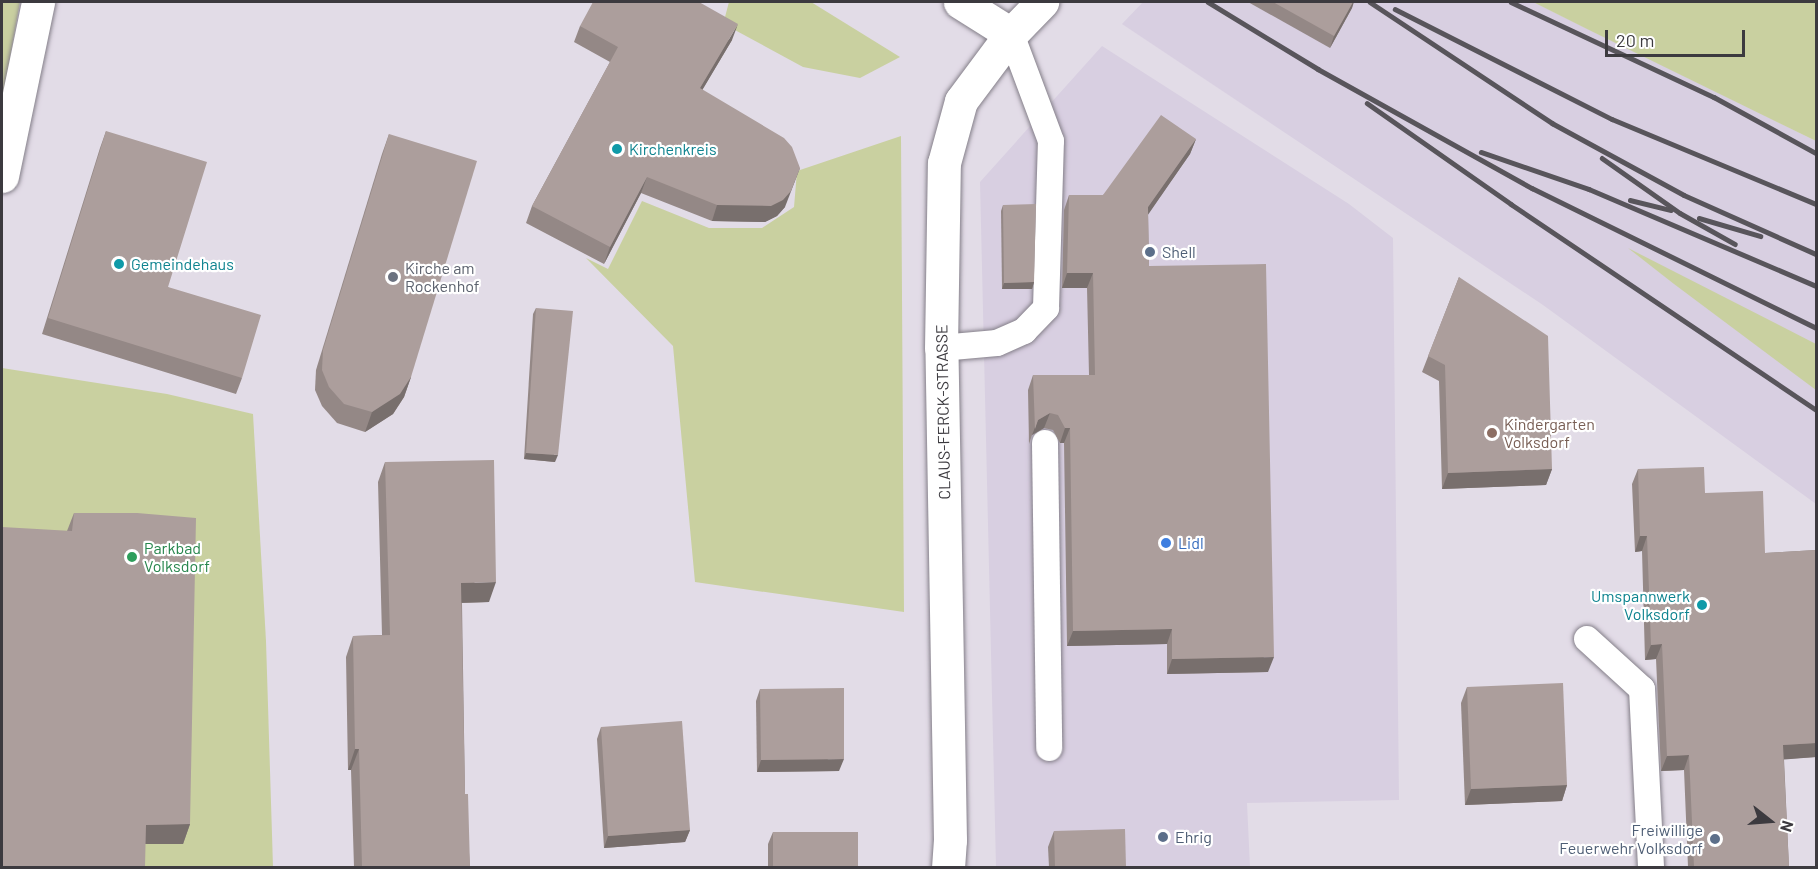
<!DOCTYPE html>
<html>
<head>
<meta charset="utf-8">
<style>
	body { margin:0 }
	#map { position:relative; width:1818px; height:869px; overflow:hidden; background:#e2dce7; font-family:Barlow,sans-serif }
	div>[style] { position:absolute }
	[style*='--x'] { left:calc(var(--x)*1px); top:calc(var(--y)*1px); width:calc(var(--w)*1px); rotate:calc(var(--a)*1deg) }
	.built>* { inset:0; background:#d8cfe1 }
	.green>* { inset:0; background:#c9d0a0 }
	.roads { filter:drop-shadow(0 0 2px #847f89) drop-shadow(0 0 2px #847f89) }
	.lane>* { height:26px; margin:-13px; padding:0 13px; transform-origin:13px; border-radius:13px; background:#fff }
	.street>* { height:33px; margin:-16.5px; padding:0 16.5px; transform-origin:16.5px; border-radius:16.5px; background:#fff }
	.secondary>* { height:33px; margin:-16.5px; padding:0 16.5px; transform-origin:16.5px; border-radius:16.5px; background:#fff }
	.rail>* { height:4.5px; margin:-2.25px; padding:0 2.25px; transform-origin:2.25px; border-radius:2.25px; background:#58555b }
	.wall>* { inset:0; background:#948886 }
	.shaded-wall>* { inset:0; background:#786f6d }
	.building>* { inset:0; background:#ac9e9c }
	.dots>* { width:16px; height:16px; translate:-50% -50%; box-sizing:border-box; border:3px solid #fff; border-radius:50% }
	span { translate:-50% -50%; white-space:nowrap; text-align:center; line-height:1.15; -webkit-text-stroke:4.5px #fff; paint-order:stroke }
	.culture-label { font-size:16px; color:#0d838f }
	.left { translate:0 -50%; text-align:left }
	.right { translate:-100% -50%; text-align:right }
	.service-label { font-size:16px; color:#4e5e75 }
	.worship-label { font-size:16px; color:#5b616d }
	.street-label { font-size:16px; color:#3c3a3f }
	.education-label { font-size:16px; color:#785e54 }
	.shop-label { font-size:16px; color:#366cbe }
	.leisure-label { font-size:16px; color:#27864d }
	.frame { position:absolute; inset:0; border:3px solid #3c3a3f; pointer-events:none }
	.north { position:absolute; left:1740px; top:791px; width:60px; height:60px; -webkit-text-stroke:4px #fff; paint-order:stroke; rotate:107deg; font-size:16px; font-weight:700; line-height:24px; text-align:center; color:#3c3a3f }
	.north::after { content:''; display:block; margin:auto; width:21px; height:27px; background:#3c3a3f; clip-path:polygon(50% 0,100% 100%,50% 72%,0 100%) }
	.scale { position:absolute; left:1605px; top:30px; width:140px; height:27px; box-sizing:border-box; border:3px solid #3c3a3f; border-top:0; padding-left:8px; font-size:18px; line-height:21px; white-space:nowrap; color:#3c3a3f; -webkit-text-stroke:4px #fff; paint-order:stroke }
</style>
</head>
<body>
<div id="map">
	<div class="built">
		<div style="clip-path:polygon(1143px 2px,1533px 2px,1816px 141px,1816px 504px,1543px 305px,1122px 24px)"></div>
		<div style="clip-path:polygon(1102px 46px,1349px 204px,1393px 238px,1399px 800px,1247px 803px,1250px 867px,996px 867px,980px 182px)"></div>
	</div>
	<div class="green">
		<div style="clip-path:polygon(2px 2px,20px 2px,2px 101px)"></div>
		<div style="clip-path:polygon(729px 2px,811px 2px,900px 57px,860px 78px,803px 67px,733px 29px,725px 17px)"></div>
		<div style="clip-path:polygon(1533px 2px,1816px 2px,1816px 141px,1589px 30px)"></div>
		<div style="clip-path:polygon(901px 136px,904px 612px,695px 582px,673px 346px,586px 258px,608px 269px,642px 201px,709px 228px,762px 228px,794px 207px,797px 171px)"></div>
		<div style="clip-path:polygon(1628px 248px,1816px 344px,1816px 390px,1674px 284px)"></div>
		<div style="clip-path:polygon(2px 368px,167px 394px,253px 414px,266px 641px,273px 867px,2px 867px)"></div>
	</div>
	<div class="roads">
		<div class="lane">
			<div style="--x:941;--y:348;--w:56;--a:-5.1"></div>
			<div style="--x:997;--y:343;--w:30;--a:-24"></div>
			<div style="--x:1024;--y:331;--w:32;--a:-46"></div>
			<div style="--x:1046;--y:308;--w:167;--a:-88.3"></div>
			<div style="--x:1051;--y:141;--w:114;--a:-110.5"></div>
			<div style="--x:1045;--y:443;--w:305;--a:89.2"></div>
			<div style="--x:1587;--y:639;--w:74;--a:42.3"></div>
			<div style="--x:1642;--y:689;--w:179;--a:87.1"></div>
		</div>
		<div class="street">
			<div style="--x:2;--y:176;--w:178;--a:-78.3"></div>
		</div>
		<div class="secondary">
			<div style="--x:960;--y:2;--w:60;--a:32.1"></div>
			<div style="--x:948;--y:868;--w:28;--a:-86"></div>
			<div style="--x:950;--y:840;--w:492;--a:-91"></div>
			<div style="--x:941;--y:348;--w:185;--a:-89.1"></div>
			<div style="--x:944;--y:163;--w:64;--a:-74.7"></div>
			<div style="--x:961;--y:101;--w:84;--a:-53.3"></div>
			<div style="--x:1011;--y:34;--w:45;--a:-45.9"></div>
		</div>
	</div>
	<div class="rail">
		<div style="--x:1208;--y:2;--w:129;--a:31.3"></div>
		<div style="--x:1318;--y:69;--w:245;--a:29.1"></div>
		<div style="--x:1532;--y:188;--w:317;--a:26.2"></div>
		<div style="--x:1370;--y:2;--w:219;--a:33.6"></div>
		<div style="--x:1552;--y:123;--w:150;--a:28.6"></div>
		<div style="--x:1684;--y:195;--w:145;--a:24.1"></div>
		<div style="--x:1511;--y:2;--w:224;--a:25.1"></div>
		<div style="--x:1714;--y:97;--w:116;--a:28.8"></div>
		<div style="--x:1395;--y:9;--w:243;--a:26.9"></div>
		<div style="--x:1612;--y:119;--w:221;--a:22.6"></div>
		<div style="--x:1367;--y:103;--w:176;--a:35"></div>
		<div style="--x:1511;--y:204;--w:368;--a:34"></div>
		<div style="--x:1481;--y:152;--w:114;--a:18.9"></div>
		<div style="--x:1589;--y:189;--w:247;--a:23.1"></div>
		<div style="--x:1602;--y:158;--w:95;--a:35.2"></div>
		<div style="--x:1680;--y:213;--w:63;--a:29.4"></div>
		<div style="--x:1630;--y:200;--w:42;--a:13.7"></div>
		<div style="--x:1699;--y:218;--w:64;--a:16.4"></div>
	</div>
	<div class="wall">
		<div style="clip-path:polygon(1248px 2px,1353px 2px,1352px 8px,1330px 48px)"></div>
		<div style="clip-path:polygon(580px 26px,732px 40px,702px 90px,785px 207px,777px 216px,765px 222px,712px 221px,641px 193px,604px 264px,526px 223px,532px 206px,610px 62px,574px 42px)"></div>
		<div style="clip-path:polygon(106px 131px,168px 287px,242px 378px,236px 394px,42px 334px,100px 148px)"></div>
		<div style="clip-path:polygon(389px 134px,411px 377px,404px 397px,393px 414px,365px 432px,337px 423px,322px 406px,315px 390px,316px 370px,382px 154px)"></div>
		<div style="clip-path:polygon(1196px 139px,1190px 154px,1148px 214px,1149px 266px,1268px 672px,1167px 674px,1167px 644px,1067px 646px,1064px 443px,1060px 443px,1053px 430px,1044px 428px,1032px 435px,1029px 444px,1028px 390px,1033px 375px,1089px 375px,1087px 288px,1062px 288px,1064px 210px,1069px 195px,1103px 195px)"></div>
		<div style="clip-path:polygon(1003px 205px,1034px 282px,1032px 289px,1002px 289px,1001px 211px)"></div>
		<div style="clip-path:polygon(1459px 277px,1552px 469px,1546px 485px,1442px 489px,1439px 381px,1422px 372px)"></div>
		<div style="clip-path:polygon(536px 308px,555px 462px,524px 459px,533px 314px)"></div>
		<div style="clip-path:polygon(385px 462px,489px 602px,462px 603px,465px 794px,470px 867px,354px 867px,351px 770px,348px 770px,346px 657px,353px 636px,382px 635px,378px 482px)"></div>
		<div style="clip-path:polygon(1638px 469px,1705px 493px,1765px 553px,1816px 550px,1816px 757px,1784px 759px,1789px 867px,1688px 867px,1684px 770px,1661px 771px,1656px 659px,1645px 660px,1642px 551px,1635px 552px,1632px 484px)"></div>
		<div style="clip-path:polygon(74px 513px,190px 824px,183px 844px,145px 844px,67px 531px)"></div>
		<div style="clip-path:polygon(1467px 687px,1567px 785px,1562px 801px,1465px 805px,1461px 703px)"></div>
		<div style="clip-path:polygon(760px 689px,839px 771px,757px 772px,756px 701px)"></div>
		<div style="clip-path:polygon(601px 727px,690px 830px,685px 842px,604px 848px,597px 739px)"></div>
		<div style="clip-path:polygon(1054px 831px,1126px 867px,1049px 867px,1048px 847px)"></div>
		<div style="clip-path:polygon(773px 832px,858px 867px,768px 867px,768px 844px)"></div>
	</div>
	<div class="shaded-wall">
		<div style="clip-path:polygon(1353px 2px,1354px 2px,1352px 8px,1330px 48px,1334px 36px)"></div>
		<div style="clip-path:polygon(738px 24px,732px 40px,694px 104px,700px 88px)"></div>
		<div style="clip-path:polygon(1196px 139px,1190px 154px,1143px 222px,1148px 207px)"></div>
		<div style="clip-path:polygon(800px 168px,785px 207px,777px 216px,765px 222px,712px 221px,717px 205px)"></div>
		<div style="clip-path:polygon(647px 177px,641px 193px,604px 264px,610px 247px)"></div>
		<div style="clip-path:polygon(1067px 273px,1093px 273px,1087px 288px,1062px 288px)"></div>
		<div style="clip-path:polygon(1034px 282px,1032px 289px,1002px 289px,1004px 283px)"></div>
		<div style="clip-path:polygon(411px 377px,404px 397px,393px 414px,365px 432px,372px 412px)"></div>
		<div style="clip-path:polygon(1050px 413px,1044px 428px,1032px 435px,1038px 420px)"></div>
		<div style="clip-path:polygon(1065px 428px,1070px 428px,1064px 443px,1060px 443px)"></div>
		<div style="clip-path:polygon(526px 453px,558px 455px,555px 462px,524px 459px)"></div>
		<div style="clip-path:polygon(1552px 469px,1546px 485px,1442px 489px,1448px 473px)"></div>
		<div style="clip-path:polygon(1640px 536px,1647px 536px,1642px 551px,1635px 552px)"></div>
		<div style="clip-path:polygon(496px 582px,489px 602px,454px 603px,461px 583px)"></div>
		<div style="clip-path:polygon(1172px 629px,1167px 644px,1067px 646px,1073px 631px)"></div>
		<div style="clip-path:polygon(1662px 644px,1656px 659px,1645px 660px,1651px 645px)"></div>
		<div style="clip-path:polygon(1274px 657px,1268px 672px,1167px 674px,1172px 659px)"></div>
		<div style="clip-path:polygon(1816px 743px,1816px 757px,1778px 760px,1783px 745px)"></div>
		<div style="clip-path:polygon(355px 749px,359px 749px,351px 770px,348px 770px)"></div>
		<div style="clip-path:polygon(1689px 755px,1684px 770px,1661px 771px,1667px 756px)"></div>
		<div style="clip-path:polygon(844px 759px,839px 771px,757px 772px,761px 760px)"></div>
		<div style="clip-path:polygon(1567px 785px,1562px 801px,1465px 805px,1471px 789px)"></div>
		<div style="clip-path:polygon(190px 824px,183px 844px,139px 844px,146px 825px)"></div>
		<div style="clip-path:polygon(690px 830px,685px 842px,604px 848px,608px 836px)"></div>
	</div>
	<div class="building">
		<div style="clip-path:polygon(593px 2px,699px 2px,738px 24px,700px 88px,784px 138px,792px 147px,800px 168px,791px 191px,783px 200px,771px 206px,717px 205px,647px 177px,610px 247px,532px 206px,618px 47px,580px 26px)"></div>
		<div style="clip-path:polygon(1273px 2px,1353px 2px,1334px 36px)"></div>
		<div style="clip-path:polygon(1161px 115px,1196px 139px,1148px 207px,1149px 266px,1266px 264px,1274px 657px,1172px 659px,1172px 629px,1073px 631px,1070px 428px,1065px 428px,1058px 415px,1050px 413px,1038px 420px,1035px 429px,1033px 375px,1095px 375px,1093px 273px,1067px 273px,1069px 195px,1103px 195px)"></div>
		<div style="clip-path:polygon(106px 131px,207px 162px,168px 287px,261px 315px,242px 378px,48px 318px)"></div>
		<div style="clip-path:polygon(389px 134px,477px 161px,411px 377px,400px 394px,372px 412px,344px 404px,329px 387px,322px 370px,323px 350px)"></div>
		<div style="clip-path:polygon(1036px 204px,1034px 282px,1004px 283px,1003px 205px)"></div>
		<div style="clip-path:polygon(1459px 277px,1548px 336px,1552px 469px,1448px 473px,1445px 365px,1428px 356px)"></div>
		<div style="clip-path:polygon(536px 308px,573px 311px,558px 455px,526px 453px)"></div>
		<div style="clip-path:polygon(494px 460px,496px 582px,461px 583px,465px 794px,468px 794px,470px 867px,362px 867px,359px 749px,355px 749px,353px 636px,390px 635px,385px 462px)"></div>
		<div style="clip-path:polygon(1704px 467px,1705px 493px,1763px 491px,1765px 553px,1816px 550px,1816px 743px,1783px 745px,1789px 867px,1694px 867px,1689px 755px,1667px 756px,1662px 644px,1651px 645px,1647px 536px,1640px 536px,1638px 469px)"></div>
		<div style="clip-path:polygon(74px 513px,137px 513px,196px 518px,190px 824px,146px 825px,145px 867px,2px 867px,2px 527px,72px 531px)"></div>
		<div style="clip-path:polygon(1563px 683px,1567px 785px,1471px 789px,1467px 687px)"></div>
		<div style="clip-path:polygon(844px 688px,844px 759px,761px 760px,760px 689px)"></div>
		<div style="clip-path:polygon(682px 721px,690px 830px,608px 836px,601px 727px)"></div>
		<div style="clip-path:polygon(1125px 829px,1126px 867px,1055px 867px,1054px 831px)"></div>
		<div style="clip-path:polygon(773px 832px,858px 832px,858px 867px,773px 867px)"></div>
	</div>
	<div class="dots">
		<div style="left:617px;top:149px;background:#0f9aa8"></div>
		<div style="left:1150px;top:252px;background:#5c6f8a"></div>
		<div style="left:119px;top:264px;background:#0f9aa8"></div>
		<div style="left:393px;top:277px;background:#6b7280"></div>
		<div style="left:1492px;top:433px;background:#8d6e63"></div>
		<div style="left:1166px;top:543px;background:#3f7fe0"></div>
		<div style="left:132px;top:557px;background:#2e9e5b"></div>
		<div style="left:1702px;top:605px;background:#0f9aa8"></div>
		<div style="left:1163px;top:837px;background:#5c6f8a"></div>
		<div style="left:1715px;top:839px;background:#5c6f8a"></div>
	</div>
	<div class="culture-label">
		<span class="left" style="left:629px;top:149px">Kirchenkreis</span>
		<span class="left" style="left:131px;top:264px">Gemeindehaus</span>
		<span class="right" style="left:1690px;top:605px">Umspannwerk<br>Volksdorf</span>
	</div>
	<div class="service-label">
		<span class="left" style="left:1162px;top:252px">Shell</span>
		<span class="right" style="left:1703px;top:839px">Freiwillige<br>Feuerwehr Volksdorf</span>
		<span class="left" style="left:1175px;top:837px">Ehrig</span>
	</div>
	<div class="worship-label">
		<span class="left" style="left:405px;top:277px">Kirche am<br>Rockenhof</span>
	</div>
	<div class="street-label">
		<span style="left:943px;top:412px;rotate:-91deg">CLAUS-FERCK-STRASSE</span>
	</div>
	<div class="education-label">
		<span class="left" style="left:1504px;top:433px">Kindergarten<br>Volksdorf</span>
	</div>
	<div class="shop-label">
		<span class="left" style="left:1178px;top:543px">Lidl</span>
	</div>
	<div class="leisure-label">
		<span class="left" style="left:144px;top:557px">Parkbad<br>Volksdorf</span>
	</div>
	<div class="frame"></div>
	<div class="north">N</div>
	<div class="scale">20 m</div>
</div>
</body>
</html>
